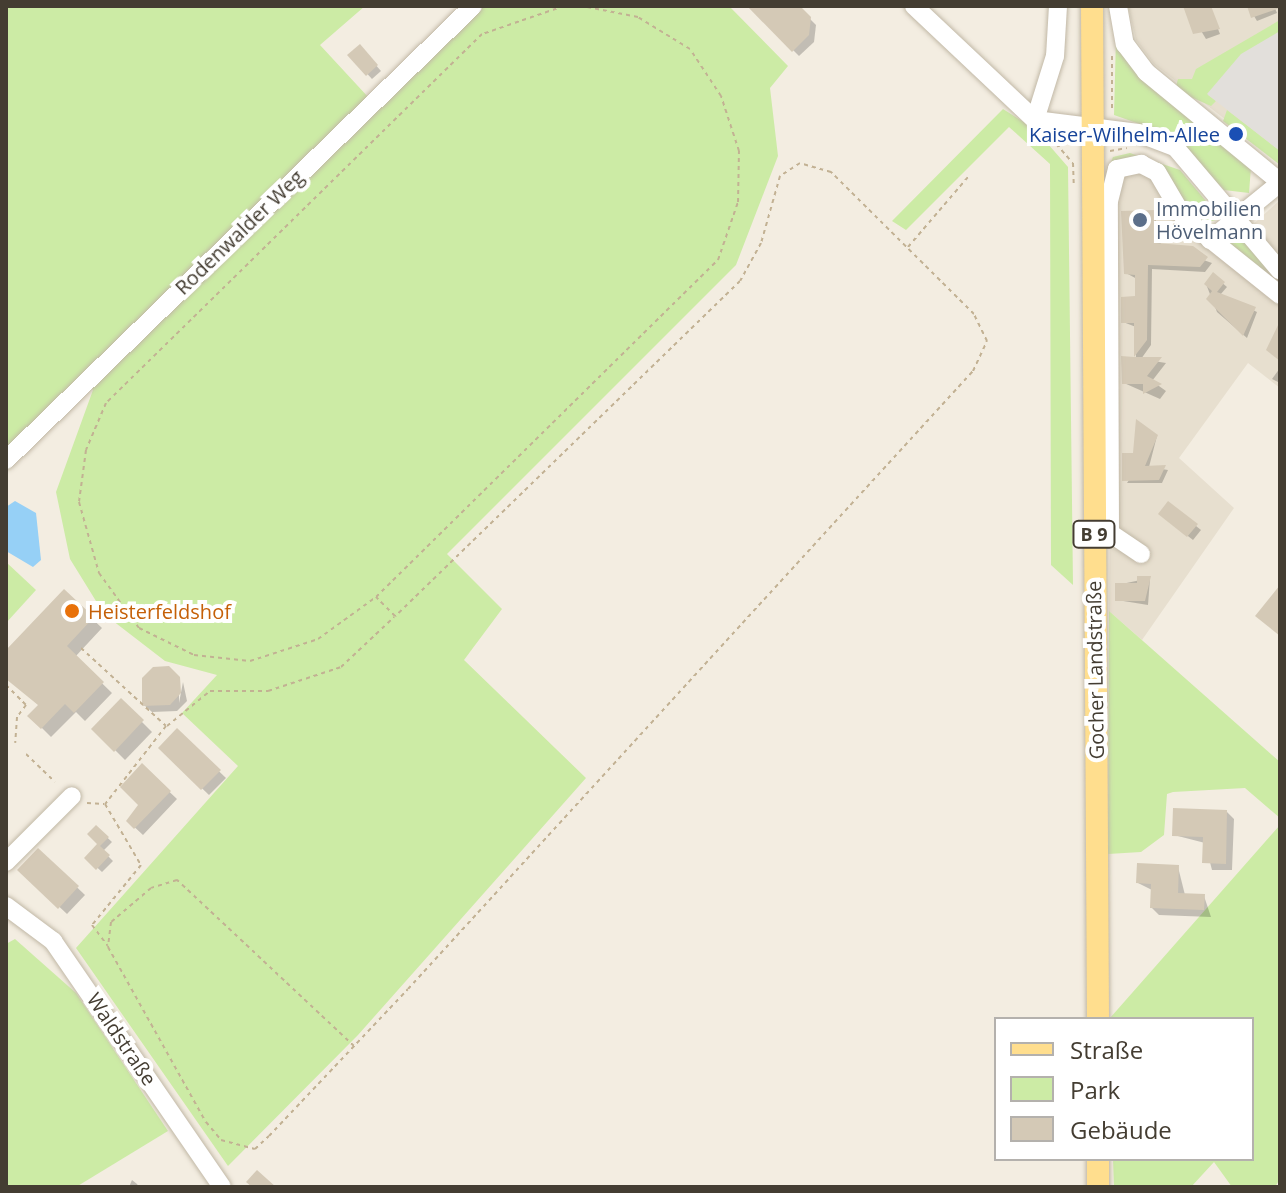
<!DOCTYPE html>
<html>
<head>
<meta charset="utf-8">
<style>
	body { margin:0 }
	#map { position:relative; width:1286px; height:1193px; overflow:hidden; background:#f3ede1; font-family:"Open Sans",sans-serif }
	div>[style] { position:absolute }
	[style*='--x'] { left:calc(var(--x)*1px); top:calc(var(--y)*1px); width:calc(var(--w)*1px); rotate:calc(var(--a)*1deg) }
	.residential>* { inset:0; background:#e7dfcf }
	.green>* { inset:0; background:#cceba5 }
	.parking>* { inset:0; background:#e2dfdb }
	.water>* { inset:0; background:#96d0f6 }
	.shadow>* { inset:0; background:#0003 }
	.building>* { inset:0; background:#d4c9b6 }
	.path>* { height:2px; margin-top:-1px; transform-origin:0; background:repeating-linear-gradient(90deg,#c2b193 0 4px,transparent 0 8px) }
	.roads { filter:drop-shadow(0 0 2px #c1b8a6) drop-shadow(0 0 2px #c1b8a6) }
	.minor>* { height:18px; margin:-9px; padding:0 9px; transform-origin:9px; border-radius:9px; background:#fff }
	.major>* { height:22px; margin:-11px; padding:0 11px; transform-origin:11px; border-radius:11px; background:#ffde8e }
	.dots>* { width:22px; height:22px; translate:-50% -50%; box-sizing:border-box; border:4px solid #fff; border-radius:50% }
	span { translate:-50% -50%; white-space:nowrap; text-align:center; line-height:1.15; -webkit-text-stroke:8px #fff; paint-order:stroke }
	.shield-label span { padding:2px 6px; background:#fff; border:2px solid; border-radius:6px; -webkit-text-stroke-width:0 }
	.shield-label { font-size:18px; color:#443d32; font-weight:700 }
	.transit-label { font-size:20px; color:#164399 }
	.right { translate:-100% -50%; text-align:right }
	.service-label { font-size:20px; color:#4e5e75 }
	.left { translate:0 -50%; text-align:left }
	.street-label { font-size:20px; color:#443d32 }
	.food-label { font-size:20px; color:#c56008 }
	.frame { position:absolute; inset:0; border:8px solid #443d32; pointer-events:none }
	.legend { position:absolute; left:994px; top:1017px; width:260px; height:144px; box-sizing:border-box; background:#fff; border:2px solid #b4b1ad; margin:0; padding:10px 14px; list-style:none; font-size:24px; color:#443d32 }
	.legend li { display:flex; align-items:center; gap:16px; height:40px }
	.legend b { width:40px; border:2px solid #b4b1ad }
</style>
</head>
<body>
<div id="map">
	<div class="residential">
		<div style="clip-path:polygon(1128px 6px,1280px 6px,1280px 162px,1154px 64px,1136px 40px)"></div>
		<div style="clip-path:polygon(1124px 171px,1152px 172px,1180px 223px,1238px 238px,1280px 200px,1280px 388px,1248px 363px,1179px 458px,1234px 508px,1142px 640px,1109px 611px,1113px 204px)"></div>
	</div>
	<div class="green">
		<div style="clip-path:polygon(6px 6px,365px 6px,320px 45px,369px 98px,6px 448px)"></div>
		<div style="clip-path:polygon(473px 6px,729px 6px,788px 66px,770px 88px,778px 156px,736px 265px,447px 554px,502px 609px,464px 660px,586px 778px,358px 1035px,228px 1166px,76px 948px,238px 766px,182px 713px,217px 675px,165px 661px,104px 614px,70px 559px,56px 492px,93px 390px,86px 381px)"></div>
		<div style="clip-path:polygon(1280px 20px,1280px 31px,1208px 95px,1216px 101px,1211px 106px,1175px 90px,1178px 79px,1192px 79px,1196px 69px)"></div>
		<div style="clip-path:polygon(1116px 38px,1251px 167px,1249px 193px,1224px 190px,1174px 136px,1114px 115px)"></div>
		<div style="clip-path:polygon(1003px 109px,1035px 129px,1068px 167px,1073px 585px,1051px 565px,1050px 164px,1009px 127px,906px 230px,892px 221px)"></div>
		<div style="clip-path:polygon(1227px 110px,1280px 151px,1280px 165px,1223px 121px)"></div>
		<div style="clip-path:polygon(1130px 153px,1180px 170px,1221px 219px,1198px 224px,1167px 172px,1137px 157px,1109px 167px,1113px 157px)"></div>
		<div style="clip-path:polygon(1228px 228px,1240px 231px,1280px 286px,1223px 240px)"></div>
		<div style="clip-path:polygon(6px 562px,36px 590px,6px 623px)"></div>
		<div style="clip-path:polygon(1109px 611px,1280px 762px,1280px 818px,1245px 788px,1173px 792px,1167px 794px,1164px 835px,1141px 852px,1108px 854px)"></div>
		<div style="clip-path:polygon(1280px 825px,1280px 1179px,1275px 1187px,1232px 1187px,1214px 1162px,1191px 1187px,1114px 1187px,1113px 1159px,1252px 1159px,1252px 1019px,1110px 1018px)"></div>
		<div style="clip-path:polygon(15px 939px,76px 993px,168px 1131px,76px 1187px,6px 1187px,6px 944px)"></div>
	</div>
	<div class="parking">
		<div style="clip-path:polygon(1280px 31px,1280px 151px,1207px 94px,1241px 54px)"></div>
	</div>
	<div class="water">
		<div style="clip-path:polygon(15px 501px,36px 513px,41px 560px,33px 567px,6px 551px,6px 507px)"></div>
	</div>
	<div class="shadow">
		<div style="clip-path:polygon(749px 6px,797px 6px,816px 25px,814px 42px,799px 56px)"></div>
		<div style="clip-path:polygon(1186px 6px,1209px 6px,1220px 34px,1206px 39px)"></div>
		<div style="clip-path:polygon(1248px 6px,1274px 6px,1277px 13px,1257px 21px)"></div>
		<div style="clip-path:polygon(360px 47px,381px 71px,372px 79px,350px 55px)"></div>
		<div style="clip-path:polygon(1154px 212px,1161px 245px,1212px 263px,1205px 272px,1152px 269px,1151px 345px,1141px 359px,1166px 363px,1152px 381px,1166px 391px,1160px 399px,1124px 383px,1136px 359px,1136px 327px,1123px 322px,1137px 298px,1137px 279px,1126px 273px)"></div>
		<div style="clip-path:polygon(1213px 275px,1227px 287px,1220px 295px,1257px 312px,1247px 338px,1217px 312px,1206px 284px)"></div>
		<div style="clip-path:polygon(1280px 368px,1280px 383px,1272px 379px)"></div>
		<div style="clip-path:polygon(1157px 436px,1149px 467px,1168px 470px,1162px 483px,1127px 483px)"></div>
		<div style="clip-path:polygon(1165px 518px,1196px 526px,1201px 530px,1193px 540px)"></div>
		<div style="clip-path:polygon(1150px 578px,1148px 605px,1117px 600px,1117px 585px)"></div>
		<div style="clip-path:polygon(64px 592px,102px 628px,75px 657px,112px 693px,85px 721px,76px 712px,51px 737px,30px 716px,40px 706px,6px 677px,6px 653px)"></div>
		<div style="clip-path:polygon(179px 678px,179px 703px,183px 682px,187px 701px,177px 711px,152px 712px,144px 705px)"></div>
		<div style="clip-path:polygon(121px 701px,152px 732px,125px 760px,94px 729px)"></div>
		<div style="clip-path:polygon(177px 731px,226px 778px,209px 795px,160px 748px)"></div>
		<div style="clip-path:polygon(142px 766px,177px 799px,143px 835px,128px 821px,140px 805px)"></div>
		<div style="clip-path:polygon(1227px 812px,1234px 819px,1232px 870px,1212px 870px,1205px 843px,1174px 835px)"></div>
		<div style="clip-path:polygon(96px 827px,112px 842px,103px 851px,113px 861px,102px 872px,87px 858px,100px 844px)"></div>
		<div style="clip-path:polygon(38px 850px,85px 895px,67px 914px,20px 870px)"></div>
		<div style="clip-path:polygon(1178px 867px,1185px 895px,1204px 896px,1211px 917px,1159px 915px,1152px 908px,1152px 890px,1138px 883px)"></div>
		<div style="clip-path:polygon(132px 1180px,137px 1184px,139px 1187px,129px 1187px)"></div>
	</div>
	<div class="building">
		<div style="clip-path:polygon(747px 6px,800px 6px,811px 17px,809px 35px,792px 52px)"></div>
		<div style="clip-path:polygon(1183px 6px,1211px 6px,1220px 29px,1193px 34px)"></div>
		<div style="clip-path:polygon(1247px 6px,1280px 6px,1280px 8px,1251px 18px)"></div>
		<div style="clip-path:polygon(360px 44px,378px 65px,366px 76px,347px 55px)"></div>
		<div style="clip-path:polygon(1155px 210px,1156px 243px,1193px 246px,1208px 257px,1200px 267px,1148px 265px,1147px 340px,1134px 357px,1162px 357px,1147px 376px,1162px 384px,1143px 394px,1143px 384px,1122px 384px,1121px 356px,1134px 357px,1134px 323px,1121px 323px,1121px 297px,1135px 296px,1135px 275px,1124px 274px,1121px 211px)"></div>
		<div style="clip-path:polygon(1213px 272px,1225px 282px,1217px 292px,1256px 307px,1243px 336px,1206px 299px,1212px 291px,1204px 284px)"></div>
		<div style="clip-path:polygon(1280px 321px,1280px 361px,1266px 350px)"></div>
		<div style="clip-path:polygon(1136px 419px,1158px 435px,1145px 466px,1166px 465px,1159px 480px,1122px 481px,1122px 453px,1133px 453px)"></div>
		<div style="clip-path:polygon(1168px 501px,1198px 524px,1187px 537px,1158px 514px)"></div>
		<div style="clip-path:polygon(1137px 576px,1151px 576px,1145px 601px,1115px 601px,1115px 583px,1137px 583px)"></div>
		<div style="clip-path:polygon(1280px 585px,1280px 636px,1255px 616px)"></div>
		<div style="clip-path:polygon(64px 589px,94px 617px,67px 646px,104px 682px,74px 713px,65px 704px,41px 729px,27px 716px,38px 705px,6px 679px,6px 650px)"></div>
		<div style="clip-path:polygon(169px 666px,180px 677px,181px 693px,170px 705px,142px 706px,142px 678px,153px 667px)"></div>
		<div style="clip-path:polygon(121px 698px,144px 720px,114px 752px,91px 729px)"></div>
		<div style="clip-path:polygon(177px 728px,221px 770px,201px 790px,158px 748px)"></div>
		<div style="clip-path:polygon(142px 763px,171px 791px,134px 829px,126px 821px,138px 805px,120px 787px)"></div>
		<div style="clip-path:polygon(1173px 808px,1227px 810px,1226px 864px,1202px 863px,1203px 837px,1172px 836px)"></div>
		<div style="clip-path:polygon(96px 825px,109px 837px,100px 846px,110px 855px,96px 870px,84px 858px,97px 844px,87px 834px)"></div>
		<div style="clip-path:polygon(38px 848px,79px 886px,58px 909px,17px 870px)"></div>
		<div style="clip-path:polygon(1137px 863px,1179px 865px,1178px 893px,1205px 894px,1204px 910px,1150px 908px,1151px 884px,1136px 883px)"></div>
		<div style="clip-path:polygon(257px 1170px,276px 1187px,252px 1187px,246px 1182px)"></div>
	</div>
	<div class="path">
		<div style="--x:564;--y:6;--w:87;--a:161.1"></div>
		<div style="--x:482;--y:34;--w:527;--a:135.54"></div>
		<div style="--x:106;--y:403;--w:51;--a:113.1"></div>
		<div style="--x:86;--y:450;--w:52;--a:97.7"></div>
		<div style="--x:79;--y:502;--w:74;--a:74.3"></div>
		<div style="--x:99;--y:573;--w:68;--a:54"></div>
		<div style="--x:139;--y:628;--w:61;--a:26.1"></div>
		<div style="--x:194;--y:655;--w:56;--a:6.1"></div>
		<div style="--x:250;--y:661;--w:71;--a:-17.9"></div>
		<div style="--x:318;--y:639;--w:72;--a:-35.9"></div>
		<div style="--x:376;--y:597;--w:480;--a:-44.6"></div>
		<div style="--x:718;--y:260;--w:61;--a:-71"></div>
		<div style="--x:738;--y:202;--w:51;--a:-88.9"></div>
		<div style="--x:739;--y:151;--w:58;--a:-108.1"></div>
		<div style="--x:721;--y:96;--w:56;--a:-123.4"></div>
		<div style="--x:690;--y:49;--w:61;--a:-148.4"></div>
		<div style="--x:638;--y:17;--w:57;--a:-168.9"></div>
		<div style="--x:1112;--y:108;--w:54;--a:-90"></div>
		<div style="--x:1051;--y:138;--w:33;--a:49"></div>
		<div style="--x:1073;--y:163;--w:24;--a:88"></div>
		<div style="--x:1110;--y:151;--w:17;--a:-10"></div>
		<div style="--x:908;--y:247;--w:92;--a:-49.4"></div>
		<div style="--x:81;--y:648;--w:115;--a:42.5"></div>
		<div style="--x:166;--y:726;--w:99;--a:128"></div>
		<div style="--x:105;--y:804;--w:71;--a:59.5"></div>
		<div style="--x:141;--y:865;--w:77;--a:129.2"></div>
		<div style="--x:92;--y:925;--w:26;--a:53"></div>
		<div style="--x:6;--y:685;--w:28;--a:45"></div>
		<div style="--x:26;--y:705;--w:15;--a:127"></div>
		<div style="--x:17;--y:717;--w:26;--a:94"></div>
		<div style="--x:167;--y:726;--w:55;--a:-39.1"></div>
		<div style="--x:210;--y:691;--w:58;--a:0"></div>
		<div style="--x:268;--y:691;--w:77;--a:-18.2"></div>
		<div style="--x:341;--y:667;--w:73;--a:-43.3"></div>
		<div style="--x:26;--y:754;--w:40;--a:44"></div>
		<div style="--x:87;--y:803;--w:17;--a:3"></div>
		<div style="--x:354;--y:1046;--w:243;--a:-136.8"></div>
		<div style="--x:177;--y:880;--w:27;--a:163"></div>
		<div style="--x:151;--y:888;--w:52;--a:139.6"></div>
		<div style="--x:111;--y:922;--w:25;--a:97"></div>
		<div style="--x:108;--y:947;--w:201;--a:60.8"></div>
		<div style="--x:206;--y:1122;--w:23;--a:50"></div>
		<div style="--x:221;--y:1140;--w:35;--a:15"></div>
		<div style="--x:255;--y:1149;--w:19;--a:-43"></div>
		<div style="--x:269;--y:1136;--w:202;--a:-46.6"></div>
		<div style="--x:408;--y:989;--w:837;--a:-47.57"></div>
		<div style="--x:973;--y:371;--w:33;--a:-65"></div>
		<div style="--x:987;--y:341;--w:30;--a:-116"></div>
		<div style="--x:974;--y:314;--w:202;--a:-135.2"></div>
		<div style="--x:831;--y:172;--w:32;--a:-164"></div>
		<div style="--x:800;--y:163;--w:24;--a:147"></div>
		<div style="--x:780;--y:176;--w:70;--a:105.8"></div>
		<div style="--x:761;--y:243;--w:43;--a:118.9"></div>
		<div style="--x:740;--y:281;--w:481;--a:135.8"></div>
		<div style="--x:395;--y:616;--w:27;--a:-135"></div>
	</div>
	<div class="roads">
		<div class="minor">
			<div style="--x:914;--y:6;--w:166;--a:43.3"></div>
			<div style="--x:1058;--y:6;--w:50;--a:93.4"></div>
			<div style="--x:1055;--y:56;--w:67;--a:107.4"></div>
			<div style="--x:1035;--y:120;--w:104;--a:7.2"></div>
			<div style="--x:1138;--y:133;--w:40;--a:21"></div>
			<div style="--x:1175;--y:147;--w:162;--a:49.7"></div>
			<div style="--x:1118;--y:6;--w:39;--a:80"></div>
			<div style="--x:1125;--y:44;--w:35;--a:53"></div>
			<div style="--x:1146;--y:72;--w:173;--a:39.4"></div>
			<div style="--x:1210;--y:240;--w:90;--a:-39.2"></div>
			<div style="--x:6;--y:460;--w:651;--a:-44.19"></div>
			<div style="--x:1141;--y:554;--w:37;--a:-146"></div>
			<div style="--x:1110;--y:533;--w:332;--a:-90.2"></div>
			<div style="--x:1109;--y:201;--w:33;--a:-76"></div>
			<div style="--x:1117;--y:169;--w:25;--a:-12"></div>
			<div style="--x:1141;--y:164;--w:18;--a:27"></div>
			<div style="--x:1157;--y:172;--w:53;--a:59.6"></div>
			<div style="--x:1184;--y:218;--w:123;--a:38.7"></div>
			<div style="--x:6;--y:862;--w:93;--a:-45"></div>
			<div style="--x:6;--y:906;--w:59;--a:36.7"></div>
			<div style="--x:53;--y:941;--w:298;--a:55.5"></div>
		</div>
		<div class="major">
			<div style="--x:1092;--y:6;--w:1013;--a:89.66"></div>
			<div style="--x:1098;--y:1159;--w:28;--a:90"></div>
		</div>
	</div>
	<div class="dots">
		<div style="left:1236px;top:134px;background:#1a4fb4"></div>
		<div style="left:1140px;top:220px;background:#5c6f8a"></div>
		<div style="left:72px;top:611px;background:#e8710a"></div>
	</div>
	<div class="shield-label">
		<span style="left:1094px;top:534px">B 9</span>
	</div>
	<div class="transit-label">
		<span class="right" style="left:1220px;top:134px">Kaiser-Wilhelm-Allee</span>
	</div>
	<div class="service-label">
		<span class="left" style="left:1156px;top:220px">Immobilien<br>Hövelmann</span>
	</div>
	<div class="street-label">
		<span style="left:239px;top:232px;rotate:-44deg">Rodenwalder Weg</span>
		<span style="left:1095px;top:670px;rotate:-91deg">Gocher Landstraße</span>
		<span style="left:122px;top:1039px;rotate:56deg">Waldstraße</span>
	</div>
	<div class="food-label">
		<span class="left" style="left:88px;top:611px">Heisterfeldshof</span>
	</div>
	<div class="frame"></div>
	<ul class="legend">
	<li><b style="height:10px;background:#ffde8e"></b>Straße</li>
	<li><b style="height:22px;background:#cceba5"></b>Park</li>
	<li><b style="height:22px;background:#d4c9b6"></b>Gebäude</li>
	</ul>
</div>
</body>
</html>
